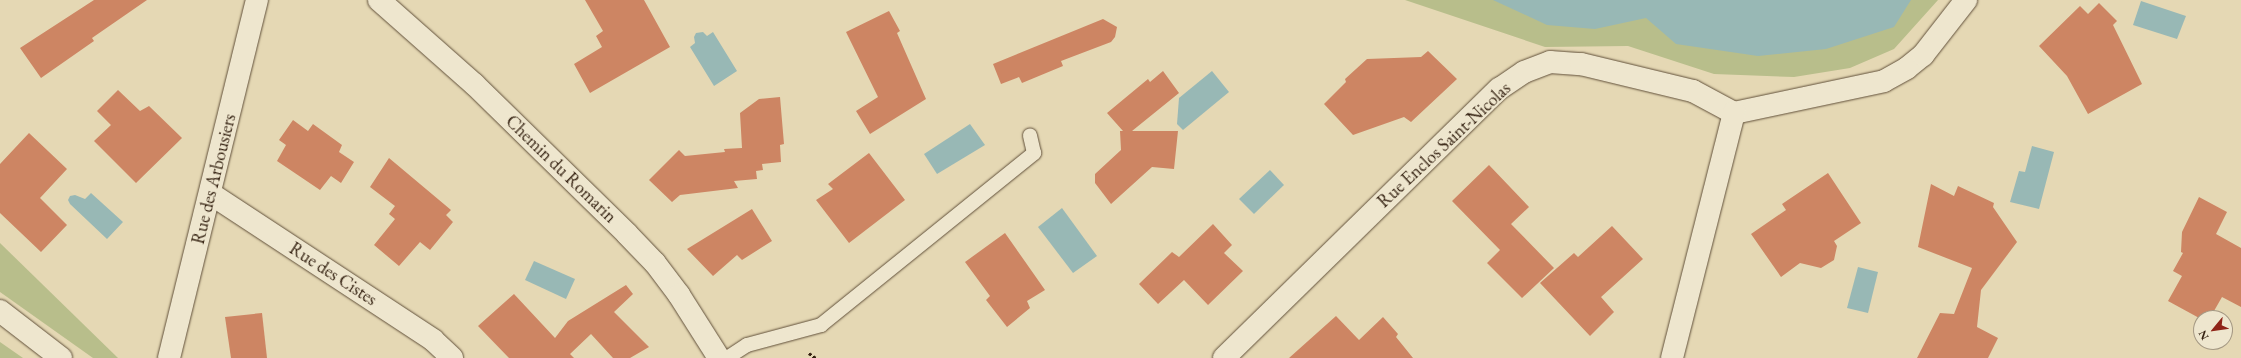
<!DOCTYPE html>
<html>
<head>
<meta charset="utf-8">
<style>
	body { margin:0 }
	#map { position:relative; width:2241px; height:358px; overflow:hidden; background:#e5d8b4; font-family:"EB Garamond",serif }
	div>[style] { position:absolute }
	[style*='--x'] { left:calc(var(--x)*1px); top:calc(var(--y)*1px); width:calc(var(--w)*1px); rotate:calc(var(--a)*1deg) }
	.green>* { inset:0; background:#b8be8b }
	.water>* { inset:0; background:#98b8b5 }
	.building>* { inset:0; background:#cd8563 }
	.path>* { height:2.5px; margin-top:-1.25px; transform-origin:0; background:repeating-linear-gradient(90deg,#352212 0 3px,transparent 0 5px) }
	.roads { filter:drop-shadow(0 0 1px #61503a) drop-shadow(0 0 1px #61503a) }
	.service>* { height:14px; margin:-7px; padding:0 7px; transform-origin:7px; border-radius:7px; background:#eee6ce }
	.minor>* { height:22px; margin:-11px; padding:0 11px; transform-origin:11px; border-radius:11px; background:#eee6ce }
	.tertiary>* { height:22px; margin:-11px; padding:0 11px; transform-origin:11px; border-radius:11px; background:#eee6ce }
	span { translate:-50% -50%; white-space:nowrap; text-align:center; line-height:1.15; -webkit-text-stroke:4px #eee6ce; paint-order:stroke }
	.street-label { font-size:18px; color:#352212 }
	.north { position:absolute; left:2193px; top:310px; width:40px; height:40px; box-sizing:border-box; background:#eee6ce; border:1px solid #a49883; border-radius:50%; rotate:241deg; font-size:11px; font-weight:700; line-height:16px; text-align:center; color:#352212 }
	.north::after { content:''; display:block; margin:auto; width:14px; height:18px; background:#8f2418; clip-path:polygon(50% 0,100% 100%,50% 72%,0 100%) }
</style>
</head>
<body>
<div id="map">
	<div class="green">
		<div style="clip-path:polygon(1405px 0,1938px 0,1894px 49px,1850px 68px,1794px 77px,1714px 74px,1628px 46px,1545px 47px)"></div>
		<div style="clip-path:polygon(0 243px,118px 358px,93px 358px,0 292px)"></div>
		<div style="clip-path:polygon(0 342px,23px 358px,0 358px)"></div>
	</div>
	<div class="water">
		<div style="clip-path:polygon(1493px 0,1911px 0,1894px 27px,1826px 49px,1758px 56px,1676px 44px,1646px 18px,1595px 29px,1547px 25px)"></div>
		<div style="clip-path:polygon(2141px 1px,2186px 16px,2177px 39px,2133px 25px)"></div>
		<div style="clip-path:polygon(703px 32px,707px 36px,713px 32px,737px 71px,714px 86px,690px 47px,695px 43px,694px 37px,696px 33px)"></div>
		<div style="clip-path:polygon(1212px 71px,1229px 92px,1183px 130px,1177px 124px,1179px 98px)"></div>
		<div style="clip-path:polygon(970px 124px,985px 145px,937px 174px,924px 154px)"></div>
		<div style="clip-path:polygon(2032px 146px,2054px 152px,2039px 209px,2010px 202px,2019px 171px,2025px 172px)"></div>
		<div style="clip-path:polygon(1270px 170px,1284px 185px,1254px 214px,1239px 199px)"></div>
		<div style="clip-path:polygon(91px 193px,123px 222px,107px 239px,70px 204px,68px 200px,70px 196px,75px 195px,85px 199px)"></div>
		<div style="clip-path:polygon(1062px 208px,1097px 256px,1073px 273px,1038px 227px)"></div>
		<div style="clip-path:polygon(534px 261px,575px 279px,566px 299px,525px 280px)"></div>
		<div style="clip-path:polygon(1858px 267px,1878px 272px,1868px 313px,1847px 308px)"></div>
	</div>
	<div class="building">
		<div style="clip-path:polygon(94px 0,147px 0,92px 38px,94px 41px,41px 78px,20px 48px)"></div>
		<div style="clip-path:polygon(585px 0,644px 0,670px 47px,590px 93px,574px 64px,602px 47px,596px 36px,603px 31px)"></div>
		<div style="clip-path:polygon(2099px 3px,2117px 21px,2113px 25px,2142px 84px,2088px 114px,2067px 76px,2039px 46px,2080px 6px,2088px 14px)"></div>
		<div style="clip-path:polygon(889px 11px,900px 31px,897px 33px,926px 99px,870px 134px,856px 111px,878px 97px,846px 32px)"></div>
		<div style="clip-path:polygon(1103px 19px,1117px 27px,1115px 37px,1111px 42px,1061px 61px,1063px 66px,1022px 83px,1019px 77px,1001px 84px,993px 64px)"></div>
		<div style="clip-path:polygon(1428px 51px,1457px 79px,1411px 122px,1404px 117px,1353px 135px,1324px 104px,1346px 82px,1345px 79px,1367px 59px,1421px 57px)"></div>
		<div style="clip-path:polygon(1163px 71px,1179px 93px,1132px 131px,1178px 131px,1174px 169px,1152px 167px,1111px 204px,1095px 183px,1095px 174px,1121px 150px,1120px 131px,1123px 131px,1107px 113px,1148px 79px,1150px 82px)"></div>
		<div style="clip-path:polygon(118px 90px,140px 111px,149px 106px,182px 138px,136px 183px,94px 141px,111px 125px,97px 111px)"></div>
		<div style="clip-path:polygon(780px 97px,784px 144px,780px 145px,781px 162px,762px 164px,763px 170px,756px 171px,757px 179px,734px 181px,738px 188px,680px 195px,672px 202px,649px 180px,679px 150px,685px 156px,725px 152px,724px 149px,742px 148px,740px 113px,759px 99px)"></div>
		<div style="clip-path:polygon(293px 120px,308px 131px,313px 124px,342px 145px,339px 152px,354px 162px,341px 183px,331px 176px,320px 190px,277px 161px,286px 145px,279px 140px)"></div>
		<div style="clip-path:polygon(29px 133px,67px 169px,40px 198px,67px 225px,41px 252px,0 213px,0 164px)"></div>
		<div style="clip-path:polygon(869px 153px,905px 200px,849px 243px,816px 200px,833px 189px,828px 184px)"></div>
		<div style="clip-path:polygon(389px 158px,451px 210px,446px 215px,453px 222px,430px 250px,420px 242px,399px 266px,374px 245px,395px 219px,389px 214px,395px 206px,370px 187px)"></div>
		<div style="clip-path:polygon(1489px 165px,1529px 207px,1511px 224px,1554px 268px,1522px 298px,1487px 263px,1500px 250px,1452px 201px)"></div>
		<div style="clip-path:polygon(1828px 173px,1861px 223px,1834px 241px,1837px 246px,1834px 260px,1821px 268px,1800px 263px,1781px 277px,1751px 234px,1786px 210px,1782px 204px)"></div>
		<div style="clip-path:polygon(1931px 184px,1954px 196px,1958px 186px,1994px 203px,1993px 207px,2017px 242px,1981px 290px,1977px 327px,1998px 338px,1988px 358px,1917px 358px,1940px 313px,1954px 314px,1972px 268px,1918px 247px)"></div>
		<div style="clip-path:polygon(2199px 197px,2227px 212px,2216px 234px,2241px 248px,2241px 307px,2222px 297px,2210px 318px,2201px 319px,2168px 301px,2182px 276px,2173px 271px,2183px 253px,2181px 252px,2182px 232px)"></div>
		<div style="clip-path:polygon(752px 209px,772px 241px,742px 260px,737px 255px,713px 276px,687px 249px)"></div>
		<div style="clip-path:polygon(1213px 224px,1232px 245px,1224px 253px,1243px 271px,1208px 305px,1184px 280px,1158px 304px,1139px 284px,1172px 252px,1179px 257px)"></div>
		<div style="clip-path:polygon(1612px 226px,1643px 259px,1601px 297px,1614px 312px,1590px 336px,1540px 283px,1574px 253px,1578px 257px)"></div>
		<div style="clip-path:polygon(1005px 233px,1045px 290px,1027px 301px,1030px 308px,1007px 327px,986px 300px,990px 296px,965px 262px)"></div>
		<div style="clip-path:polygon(626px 285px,633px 294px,614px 312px,649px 347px,630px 358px,613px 358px,591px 334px,570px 354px,574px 358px,509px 358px,478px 326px,514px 294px,555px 338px,568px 321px)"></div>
		<div style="clip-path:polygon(262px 313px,267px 358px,231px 358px,225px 317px)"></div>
		<div style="clip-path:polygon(1336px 316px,1359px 340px,1383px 317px,1398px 334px,1396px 337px,1413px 358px,1289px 358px)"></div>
	</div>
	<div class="path">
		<div style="--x:809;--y:353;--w:9;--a:36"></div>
	</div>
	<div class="roads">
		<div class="service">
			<div style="--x:727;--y:358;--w:24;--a:-33"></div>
			<div style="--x:747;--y:345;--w:77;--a:-15.1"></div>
			<div style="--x:821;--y:325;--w:274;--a:-38.9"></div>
			<div style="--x:1034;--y:153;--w:18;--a:-103"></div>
		</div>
		<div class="minor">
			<div style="--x:211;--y:194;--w:266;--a:33.3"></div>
			<div style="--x:433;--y:340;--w:26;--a:43"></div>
			<div style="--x:0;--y:311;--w:77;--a:37.6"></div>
			<div style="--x:169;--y:358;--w:369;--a:-76.2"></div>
			<div style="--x:1224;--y:358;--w:385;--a:-44.4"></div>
			<div style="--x:1499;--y:89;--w:30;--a:-34"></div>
			<div style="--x:1524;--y:72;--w:28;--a:-21"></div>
			<div style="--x:1550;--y:62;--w:31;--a:4"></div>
			<div style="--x:1581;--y:64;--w:115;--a:13.6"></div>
			<div style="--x:1693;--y:91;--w:47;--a:28.2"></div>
			<div style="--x:1734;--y:113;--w:153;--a:-12"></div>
			<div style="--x:1884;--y:81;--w:26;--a:-29"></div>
			<div style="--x:1907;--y:68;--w:21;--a:-39"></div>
			<div style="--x:1923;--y:55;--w:70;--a:-52"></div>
			<div style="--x:1672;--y:358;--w:253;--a:-75.8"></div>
		</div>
		<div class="tertiary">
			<div style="--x:379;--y:0;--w:127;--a:41.5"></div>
			<div style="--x:474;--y:84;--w:214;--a:44.4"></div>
			<div style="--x:627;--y:234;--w:40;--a:46"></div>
			<div style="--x:655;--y:263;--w:40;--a:53"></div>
			<div style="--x:679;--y:295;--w:75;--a:57.6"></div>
		</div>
	</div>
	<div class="street-label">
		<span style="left:1444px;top:145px;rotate:-43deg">Rue Enclos Saint-Nicolas</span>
		<span style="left:561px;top:169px;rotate:44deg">Chemin du Romarin</span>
		<span style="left:214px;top:179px;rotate:-76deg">Rue des Arbousiers</span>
		<span style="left:333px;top:274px;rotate:33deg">Rue des Cistes</span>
	</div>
	<div class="north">N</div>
</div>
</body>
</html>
